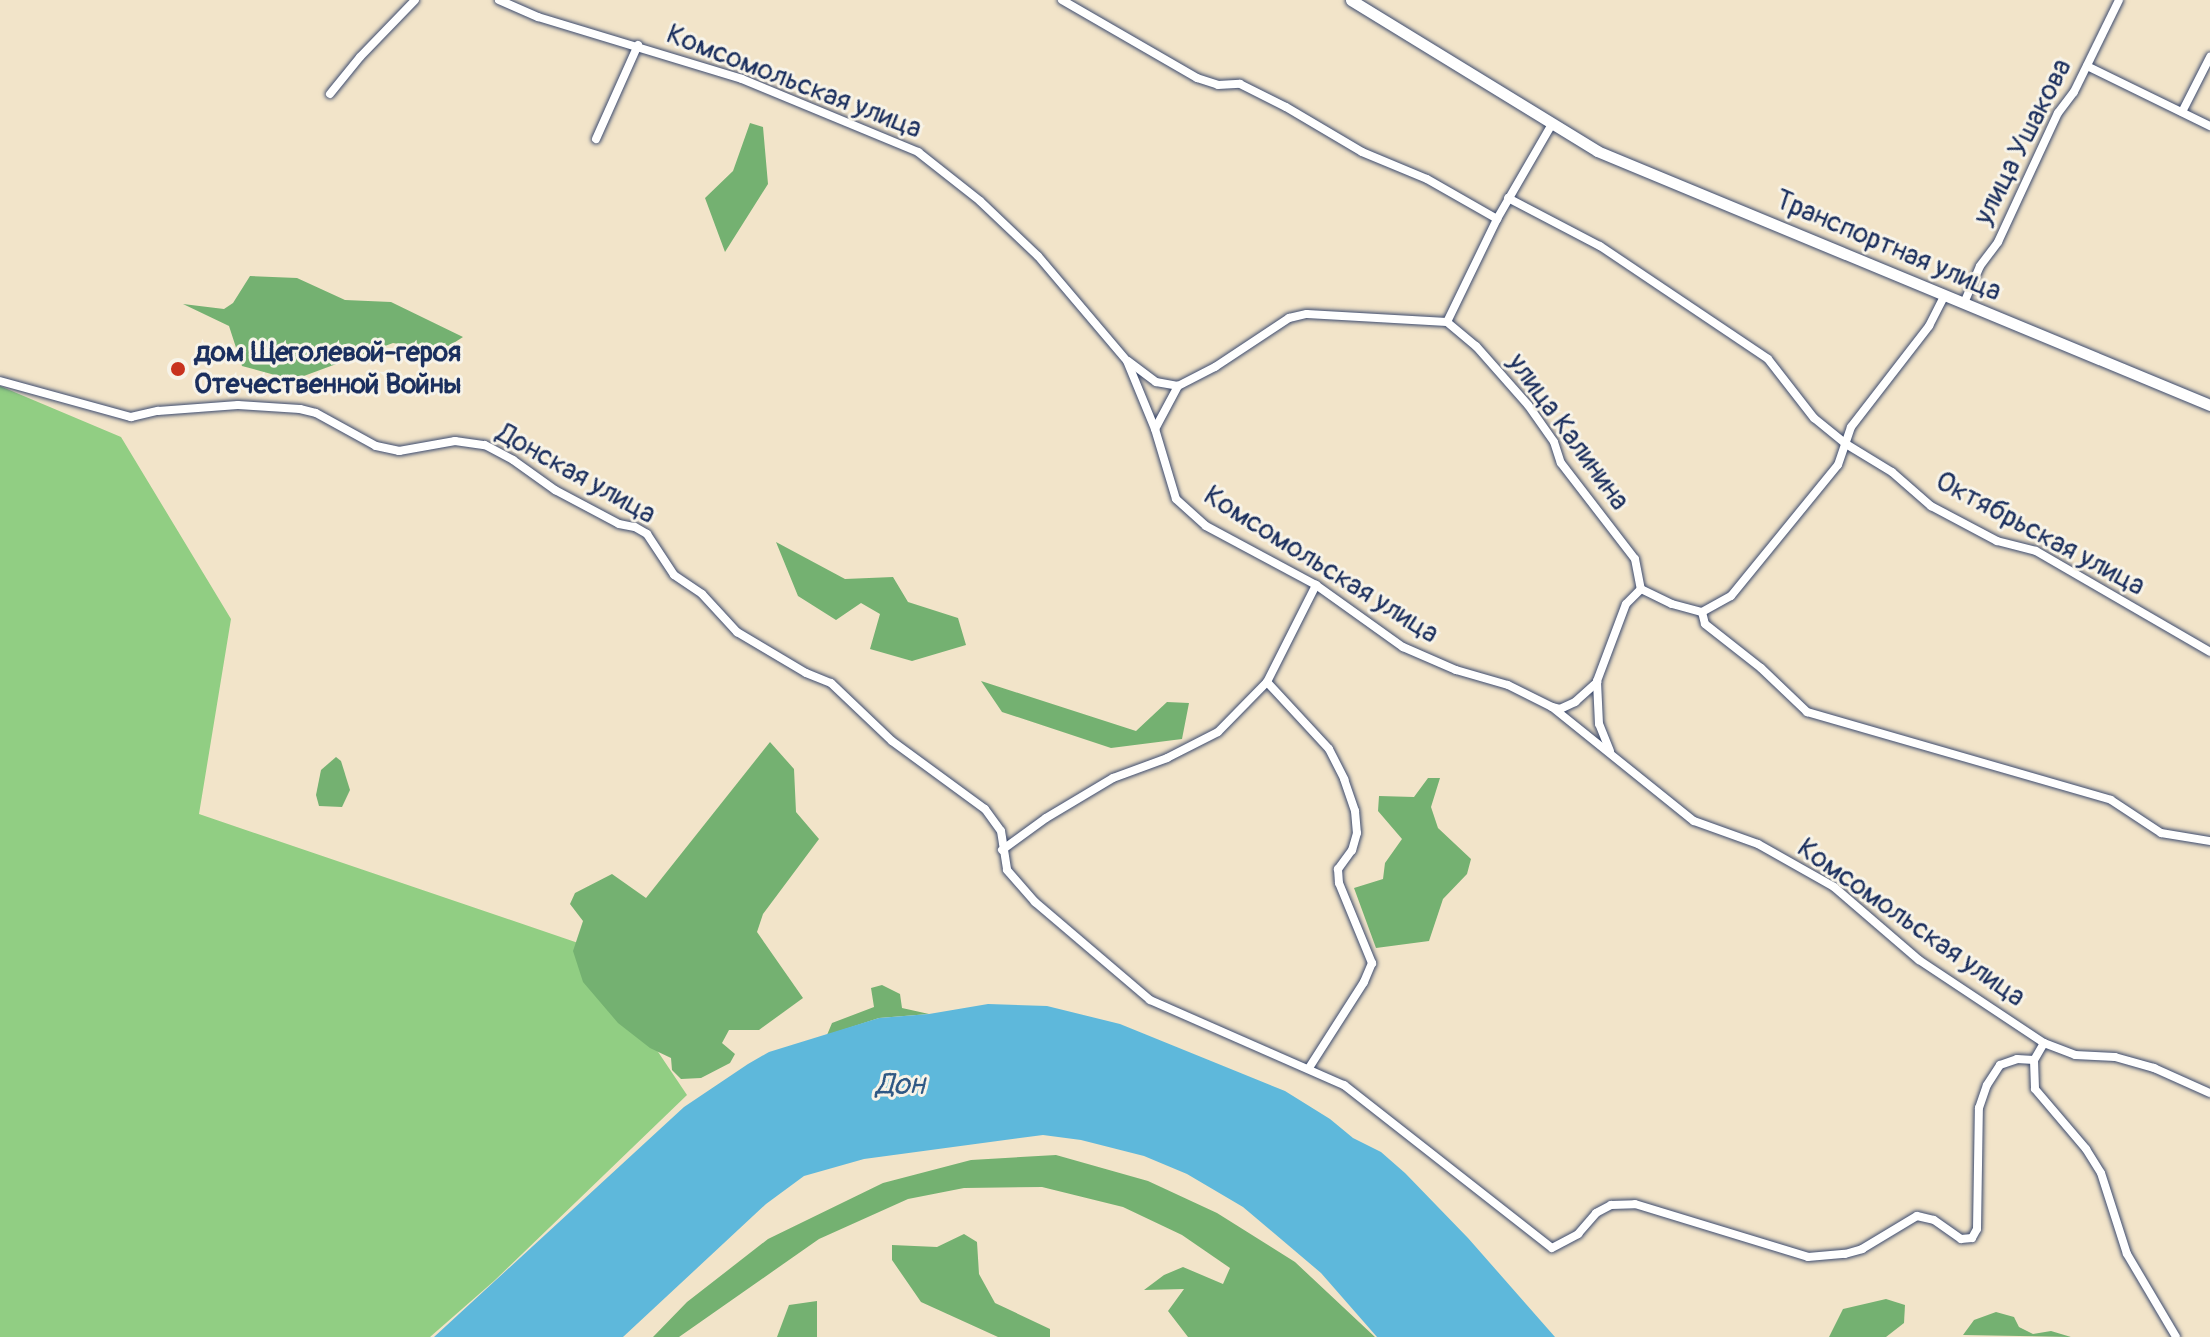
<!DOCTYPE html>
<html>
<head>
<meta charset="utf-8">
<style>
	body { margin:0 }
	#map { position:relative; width:2210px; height:1337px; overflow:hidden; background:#f2e4c9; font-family:Pangolin,sans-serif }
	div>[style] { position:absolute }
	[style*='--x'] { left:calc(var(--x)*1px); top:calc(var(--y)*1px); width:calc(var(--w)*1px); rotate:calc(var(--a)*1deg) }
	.green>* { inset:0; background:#91ce83 }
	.forest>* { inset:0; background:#74b171 }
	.water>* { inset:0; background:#5eb8db }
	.roads { filter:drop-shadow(0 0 2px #3b4a6e) drop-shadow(0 0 2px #3b4a6e) }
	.street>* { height:8px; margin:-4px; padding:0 4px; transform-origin:4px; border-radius:4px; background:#fff }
	.secondary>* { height:11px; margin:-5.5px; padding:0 5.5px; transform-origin:5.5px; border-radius:5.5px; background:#fff }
	.dots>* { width:22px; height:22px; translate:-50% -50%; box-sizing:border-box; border:4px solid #f7f3e8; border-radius:50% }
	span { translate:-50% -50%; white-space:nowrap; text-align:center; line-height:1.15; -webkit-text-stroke:6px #f7f3e8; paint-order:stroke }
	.street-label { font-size:28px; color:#1b2f5e }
	.poi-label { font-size:28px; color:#1b2f5e; font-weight:700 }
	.left { translate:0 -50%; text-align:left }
	.water-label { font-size:30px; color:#2f5884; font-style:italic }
</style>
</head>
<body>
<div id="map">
	<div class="green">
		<div style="clip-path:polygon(0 386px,121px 437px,231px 619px,199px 814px,587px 946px,687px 1095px,494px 1281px,430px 1337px,0 1337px)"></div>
	</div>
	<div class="forest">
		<div style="clip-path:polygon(750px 123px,763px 127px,768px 184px,725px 252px,705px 198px,733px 171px)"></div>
		<div style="clip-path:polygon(250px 276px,297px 278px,345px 300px,391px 302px,463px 337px,441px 351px,393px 343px,293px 380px,242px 366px,229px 326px,183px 304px,224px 309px,233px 303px)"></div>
		<div style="clip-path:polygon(776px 542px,845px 579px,893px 577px,908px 602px,958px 618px,966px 645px,912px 661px,870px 649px,880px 614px,861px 603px,836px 620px,798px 596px)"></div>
		<div style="clip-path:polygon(981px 681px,1136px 731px,1167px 702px,1189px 703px,1182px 739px,1111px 748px,1002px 712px)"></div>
		<div style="clip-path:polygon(770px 742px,794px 769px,796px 812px,819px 839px,763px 914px,757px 932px,803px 998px,759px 1030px,729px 1030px,722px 1043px,735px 1054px,730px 1063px,701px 1078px,681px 1079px,672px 1070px,671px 1058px,650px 1048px,618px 1023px,583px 982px,573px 951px,583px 921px,570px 904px,575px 893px,612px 874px,646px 898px)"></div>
		<div style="clip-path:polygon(336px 757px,341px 761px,350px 790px,342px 807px,319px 806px,316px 795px,321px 770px)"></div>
		<div style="clip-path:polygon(1428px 778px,1440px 778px,1431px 807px,1438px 828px,1471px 859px,1467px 874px,1443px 899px,1429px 941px,1376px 948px,1354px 888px,1383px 879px,1385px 863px,1402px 839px,1378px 811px,1379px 796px,1414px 797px)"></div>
		<div style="clip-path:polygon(882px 985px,900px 994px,902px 1008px,929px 1014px,879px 1018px,827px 1035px,832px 1023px,874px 1007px,871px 988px)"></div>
		<div style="clip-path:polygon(1056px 1155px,1148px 1181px,1217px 1213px,1295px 1262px,1375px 1337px,1188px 1337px,1168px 1311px,1184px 1289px,1144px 1290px,1164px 1275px,1183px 1267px,1223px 1284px,1230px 1268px,1182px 1235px,1123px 1207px,1042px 1187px,964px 1188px,908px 1199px,819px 1239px,679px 1337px,653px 1337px,687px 1302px,768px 1239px,883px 1183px,971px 1160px)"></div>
		<div style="clip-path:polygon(964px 1234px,977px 1242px,979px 1274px,995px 1303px,1050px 1329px,1050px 1337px,998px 1337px,921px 1302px,892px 1260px,892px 1245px,937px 1247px)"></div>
		<div style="clip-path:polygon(1886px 1299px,1905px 1305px,1904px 1323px,1886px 1337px,1829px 1337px,1843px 1309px)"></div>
		<div style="clip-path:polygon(817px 1301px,817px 1337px,777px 1337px,789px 1305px)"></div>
		<div style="clip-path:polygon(1996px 1312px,2014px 1317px,2019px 1327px,2033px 1334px,2051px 1331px,2071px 1337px,1963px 1335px,1974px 1320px)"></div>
	</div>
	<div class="water">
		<div style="clip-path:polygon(988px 1004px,1047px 1006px,1120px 1024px,1285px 1091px,1330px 1119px,1353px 1138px,1381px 1152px,1405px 1173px,1468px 1238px,1555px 1337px,1377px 1337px,1321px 1273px,1243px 1207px,1187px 1174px,1144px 1156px,1081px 1140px,1043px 1135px,864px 1159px,804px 1176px,766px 1204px,623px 1337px,434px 1337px,684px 1107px,748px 1064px,769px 1052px,879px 1018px,929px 1014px)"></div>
	</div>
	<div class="roads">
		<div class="street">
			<div style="--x:499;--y:0;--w:43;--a:23.6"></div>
			<div style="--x:538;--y:17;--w:213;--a:16.9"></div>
			<div style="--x:742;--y:79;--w:191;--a:22.5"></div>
			<div style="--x:918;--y:152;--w:79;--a:38.3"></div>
			<div style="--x:980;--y:201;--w:80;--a:43.5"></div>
			<div style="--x:1038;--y:256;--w:138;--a:49.7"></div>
			<div style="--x:1127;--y:361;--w:74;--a:67.6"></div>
			<div style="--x:1155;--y:429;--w:73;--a:73.3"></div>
			<div style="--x:1176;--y:499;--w:40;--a:42"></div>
			<div style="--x:1206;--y:526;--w:125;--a:28.2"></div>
			<div style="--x:1316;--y:585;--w:107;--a:35.5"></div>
			<div style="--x:1403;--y:647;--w:58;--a:23.5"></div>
			<div style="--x:1456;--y:670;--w:54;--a:16.1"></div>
			<div style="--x:1508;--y:685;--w:49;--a:26.6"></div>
			<div style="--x:1552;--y:707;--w:182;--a:38.8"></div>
			<div style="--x:1694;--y:821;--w:68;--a:19.8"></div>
			<div style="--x:1758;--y:844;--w:87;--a:29.5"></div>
			<div style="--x:1834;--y:887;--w:112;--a:40.7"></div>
			<div style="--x:1919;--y:960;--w:150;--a:33.6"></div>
			<div style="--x:2044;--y:1043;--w:33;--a:21"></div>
			<div style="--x:2075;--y:1055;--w:40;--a:2.9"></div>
			<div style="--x:2115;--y:1057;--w:41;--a:15.8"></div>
			<div style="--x:2154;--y:1068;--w:61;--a:24.1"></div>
			<div style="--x:1062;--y:0;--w:156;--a:30"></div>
			<div style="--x:1197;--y:78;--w:22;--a:18"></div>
			<div style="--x:1218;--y:85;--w:22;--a:-3"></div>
			<div style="--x:1240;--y:84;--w:51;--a:26.6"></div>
			<div style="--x:1286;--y:107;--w:88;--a:30.6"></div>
			<div style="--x:1362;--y:152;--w:70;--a:22.6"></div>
			<div style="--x:1427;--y:179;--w:81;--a:29.7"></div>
			<div style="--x:2087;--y:66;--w:137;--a:26"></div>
			<div style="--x:330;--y:94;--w:48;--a:-51"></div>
			<div style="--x:360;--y:57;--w:79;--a:-46"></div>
			<div style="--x:2182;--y:112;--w:62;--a:-63"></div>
			<div style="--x:596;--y:139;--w:103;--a:-65.9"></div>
			<div style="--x:1508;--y:198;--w:104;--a:27.6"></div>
			<div style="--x:1600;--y:246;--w:202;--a:33.9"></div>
			<div style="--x:1768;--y:359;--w:75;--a:52.1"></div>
			<div style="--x:1814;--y:418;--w:41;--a:39.1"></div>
			<div style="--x:1846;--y:444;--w:54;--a:31.3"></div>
			<div style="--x:1892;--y:472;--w:52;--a:41.1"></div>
			<div style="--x:1931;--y:506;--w:75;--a:27.9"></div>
			<div style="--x:1997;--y:541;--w:40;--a:14.4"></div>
			<div style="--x:2036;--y:551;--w:201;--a:30.1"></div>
			<div style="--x:1964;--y:303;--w:40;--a:-66.6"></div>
			<div style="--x:1980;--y:266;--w:30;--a:-53"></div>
			<div style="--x:1998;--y:242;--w:142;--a:-65.1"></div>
			<div style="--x:2058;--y:113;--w:26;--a:-53"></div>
			<div style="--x:2074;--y:92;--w:102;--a:-63.9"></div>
			<div style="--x:1447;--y:322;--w:114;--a:-64.1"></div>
			<div style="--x:1497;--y:219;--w:108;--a:-59.9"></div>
			<div style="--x:1128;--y:361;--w:35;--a:37"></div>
			<div style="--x:1156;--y:382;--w:22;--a:10"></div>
			<div style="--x:1178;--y:386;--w:42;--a:-27.2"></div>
			<div style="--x:1215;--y:367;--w:89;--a:-33.5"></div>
			<div style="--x:1289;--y:318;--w:18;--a:-13"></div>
			<div style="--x:1307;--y:314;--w:140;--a:3.3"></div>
			<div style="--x:1447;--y:322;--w:38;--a:40"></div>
			<div style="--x:1476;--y:346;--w:79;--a:48.6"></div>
			<div style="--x:1528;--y:405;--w:45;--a:54.9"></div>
			<div style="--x:1554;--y:442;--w:22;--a:72"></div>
			<div style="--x:1561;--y:463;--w:121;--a:52.4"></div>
			<div style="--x:1635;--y:559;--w:31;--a:79"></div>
			<div style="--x:0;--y:381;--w:136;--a:15.4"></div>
			<div style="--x:131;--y:417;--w:28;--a:-13"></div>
			<div style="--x:158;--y:411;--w:80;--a:-4.3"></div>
			<div style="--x:238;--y:405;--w:62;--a:3.7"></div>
			<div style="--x:300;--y:409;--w:16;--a:14"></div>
			<div style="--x:316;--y:413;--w:68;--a:28.8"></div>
			<div style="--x:376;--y:446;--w:24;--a:12"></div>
			<div style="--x:399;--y:451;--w:57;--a:-10.1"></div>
			<div style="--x:455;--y:441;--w:30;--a:8"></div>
			<div style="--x:485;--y:445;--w:32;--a:28"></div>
			<div style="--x:513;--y:460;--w:52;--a:35.5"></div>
			<div style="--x:555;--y:490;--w:72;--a:28"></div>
			<div style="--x:619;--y:524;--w:16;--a:11"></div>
			<div style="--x:635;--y:527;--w:14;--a:30"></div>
			<div style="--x:647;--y:534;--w:49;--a:56.6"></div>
			<div style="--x:674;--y:575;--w:34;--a:34"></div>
			<div style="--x:702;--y:594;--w:52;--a:47.4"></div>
			<div style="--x:737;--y:632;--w:80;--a:30.7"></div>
			<div style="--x:806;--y:673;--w:27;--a:22"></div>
			<div style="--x:831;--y:683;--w:84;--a:43.6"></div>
			<div style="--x:892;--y:741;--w:115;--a:36.2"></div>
			<div style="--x:985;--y:809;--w:27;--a:54"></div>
			<div style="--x:1001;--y:831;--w:39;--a:81"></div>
			<div style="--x:1007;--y:870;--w:43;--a:48.8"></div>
			<div style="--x:1035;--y:902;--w:151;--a:40.4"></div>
			<div style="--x:1150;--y:1000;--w:212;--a:23.7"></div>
			<div style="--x:1344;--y:1085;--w:264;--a:38.1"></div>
			<div style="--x:1552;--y:1248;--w:30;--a:-28"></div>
			<div style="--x:1578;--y:1234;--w:28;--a:-49"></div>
			<div style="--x:1596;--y:1213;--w:17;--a:-28"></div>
			<div style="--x:1611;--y:1205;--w:24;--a:-2"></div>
			<div style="--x:1635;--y:1204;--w:181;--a:17"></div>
			<div style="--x:1808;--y:1257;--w:37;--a:-5"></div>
			<div style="--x:1845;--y:1254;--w:18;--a:-16"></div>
			<div style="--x:1862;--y:1249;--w:64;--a:-31"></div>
			<div style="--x:1917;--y:1216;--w:17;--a:13"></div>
			<div style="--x:1934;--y:1220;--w:33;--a:35"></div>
			<div style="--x:1961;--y:1239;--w:11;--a:-5"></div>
			<div style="--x:1972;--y:1238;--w:10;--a:-61"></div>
			<div style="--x:1977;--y:1229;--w:121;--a:-89.1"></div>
			<div style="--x:1979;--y:1108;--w:24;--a:-71"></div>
			<div style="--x:1987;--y:1085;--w:24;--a:-57"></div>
			<div style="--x:2000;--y:1065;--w:18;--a:-19"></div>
			<div style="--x:2017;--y:1059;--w:17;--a:3"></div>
			<div style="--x:1155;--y:429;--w:49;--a:-61.9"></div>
			<div style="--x:1702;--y:612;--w:12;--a:76"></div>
			<div style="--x:1705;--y:624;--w:71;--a:38.2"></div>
			<div style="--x:1761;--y:668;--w:64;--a:43.7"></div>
			<div style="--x:1807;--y:712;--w:316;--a:16.1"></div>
			<div style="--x:2111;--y:800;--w:60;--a:33.4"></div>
			<div style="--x:2161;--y:833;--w:50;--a:9.3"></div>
			<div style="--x:1267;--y:682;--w:91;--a:47.2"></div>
			<div style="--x:1329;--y:749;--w:34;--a:63"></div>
			<div style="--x:1344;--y:779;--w:34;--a:71"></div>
			<div style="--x:1355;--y:811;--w:22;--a:85"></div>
			<div style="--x:1357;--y:833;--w:18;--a:106"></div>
			<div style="--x:1352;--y:850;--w:24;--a:126"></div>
			<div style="--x:1338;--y:869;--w:14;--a:86"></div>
			<div style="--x:1339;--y:883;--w:87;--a:67.6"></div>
			<div style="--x:1372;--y:963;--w:21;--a:113"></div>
			<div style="--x:1364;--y:982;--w:102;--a:122.6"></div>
			<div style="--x:1552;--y:707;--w:8;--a:14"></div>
			<div style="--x:1560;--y:709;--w:17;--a:-25"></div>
			<div style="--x:1575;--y:702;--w:30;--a:-42"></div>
			<div style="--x:1610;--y:751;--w:29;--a:-112"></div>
			<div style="--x:1599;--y:724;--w:43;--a:-92.7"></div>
			<div style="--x:1597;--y:681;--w:82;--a:-69.4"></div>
			<div style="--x:1626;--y:604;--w:21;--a:-45"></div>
			<div style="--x:1641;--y:589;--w:34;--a:26"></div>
			<div style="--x:1672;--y:604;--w:31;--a:15"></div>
			<div style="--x:1702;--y:612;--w:33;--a:-29"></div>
			<div style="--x:1731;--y:596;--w:169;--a:-50.8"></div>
			<div style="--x:1838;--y:465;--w:40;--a:-71.1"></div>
			<div style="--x:1851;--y:427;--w:128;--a:-52.3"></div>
			<div style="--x:1929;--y:326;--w:35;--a:-63"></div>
			<div style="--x:1002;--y:850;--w:54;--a:-36"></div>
			<div style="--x:1046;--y:818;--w:78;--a:-30.8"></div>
			<div style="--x:1113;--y:778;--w:58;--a:-20.3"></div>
			<div style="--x:1167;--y:758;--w:57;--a:-27"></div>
			<div style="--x:1218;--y:732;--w:70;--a:-45.6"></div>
			<div style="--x:1267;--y:682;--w:109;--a:-63.2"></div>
			<div style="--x:2044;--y:1043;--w:20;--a:120"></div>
			<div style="--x:2034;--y:1060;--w:29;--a:88"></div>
			<div style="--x:2035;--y:1089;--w:79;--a:49.6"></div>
			<div style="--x:2086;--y:1149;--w:28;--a:58"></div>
			<div style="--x:2101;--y:1173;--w:85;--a:72.2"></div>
			<div style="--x:2127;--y:1254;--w:96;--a:59.4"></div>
		</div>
		<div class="secondary">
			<div style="--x:1351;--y:0;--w:289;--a:31.5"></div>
			<div style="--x:1597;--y:151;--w:664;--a:22.51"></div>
		</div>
	</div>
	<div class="dots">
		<div style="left:178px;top:369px;background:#c8321e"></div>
	</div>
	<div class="street-label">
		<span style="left:794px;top:82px;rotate:21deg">Комсомольская улица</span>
		<span style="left:2023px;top:142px;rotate:-63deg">улица Ушакова</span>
		<span style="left:1888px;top:246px;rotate:23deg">Транспортная улица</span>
		<span style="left:1568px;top:432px;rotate:54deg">улица Калинина</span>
		<span style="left:576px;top:474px;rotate:29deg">Донская улица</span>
		<span style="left:2040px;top:534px;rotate:28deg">Октябрьская улица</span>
		<span style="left:1321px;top:565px;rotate:32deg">Комсомольская улица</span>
		<span style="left:1911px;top:923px;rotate:35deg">Комсомольская улица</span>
	</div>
	<div class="poi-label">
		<span class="left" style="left:194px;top:369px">дом Щеголевой-героя<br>Отечественной Войны</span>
	</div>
	<div class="water-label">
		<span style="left:900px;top:1085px">Дон</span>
	</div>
</div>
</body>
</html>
